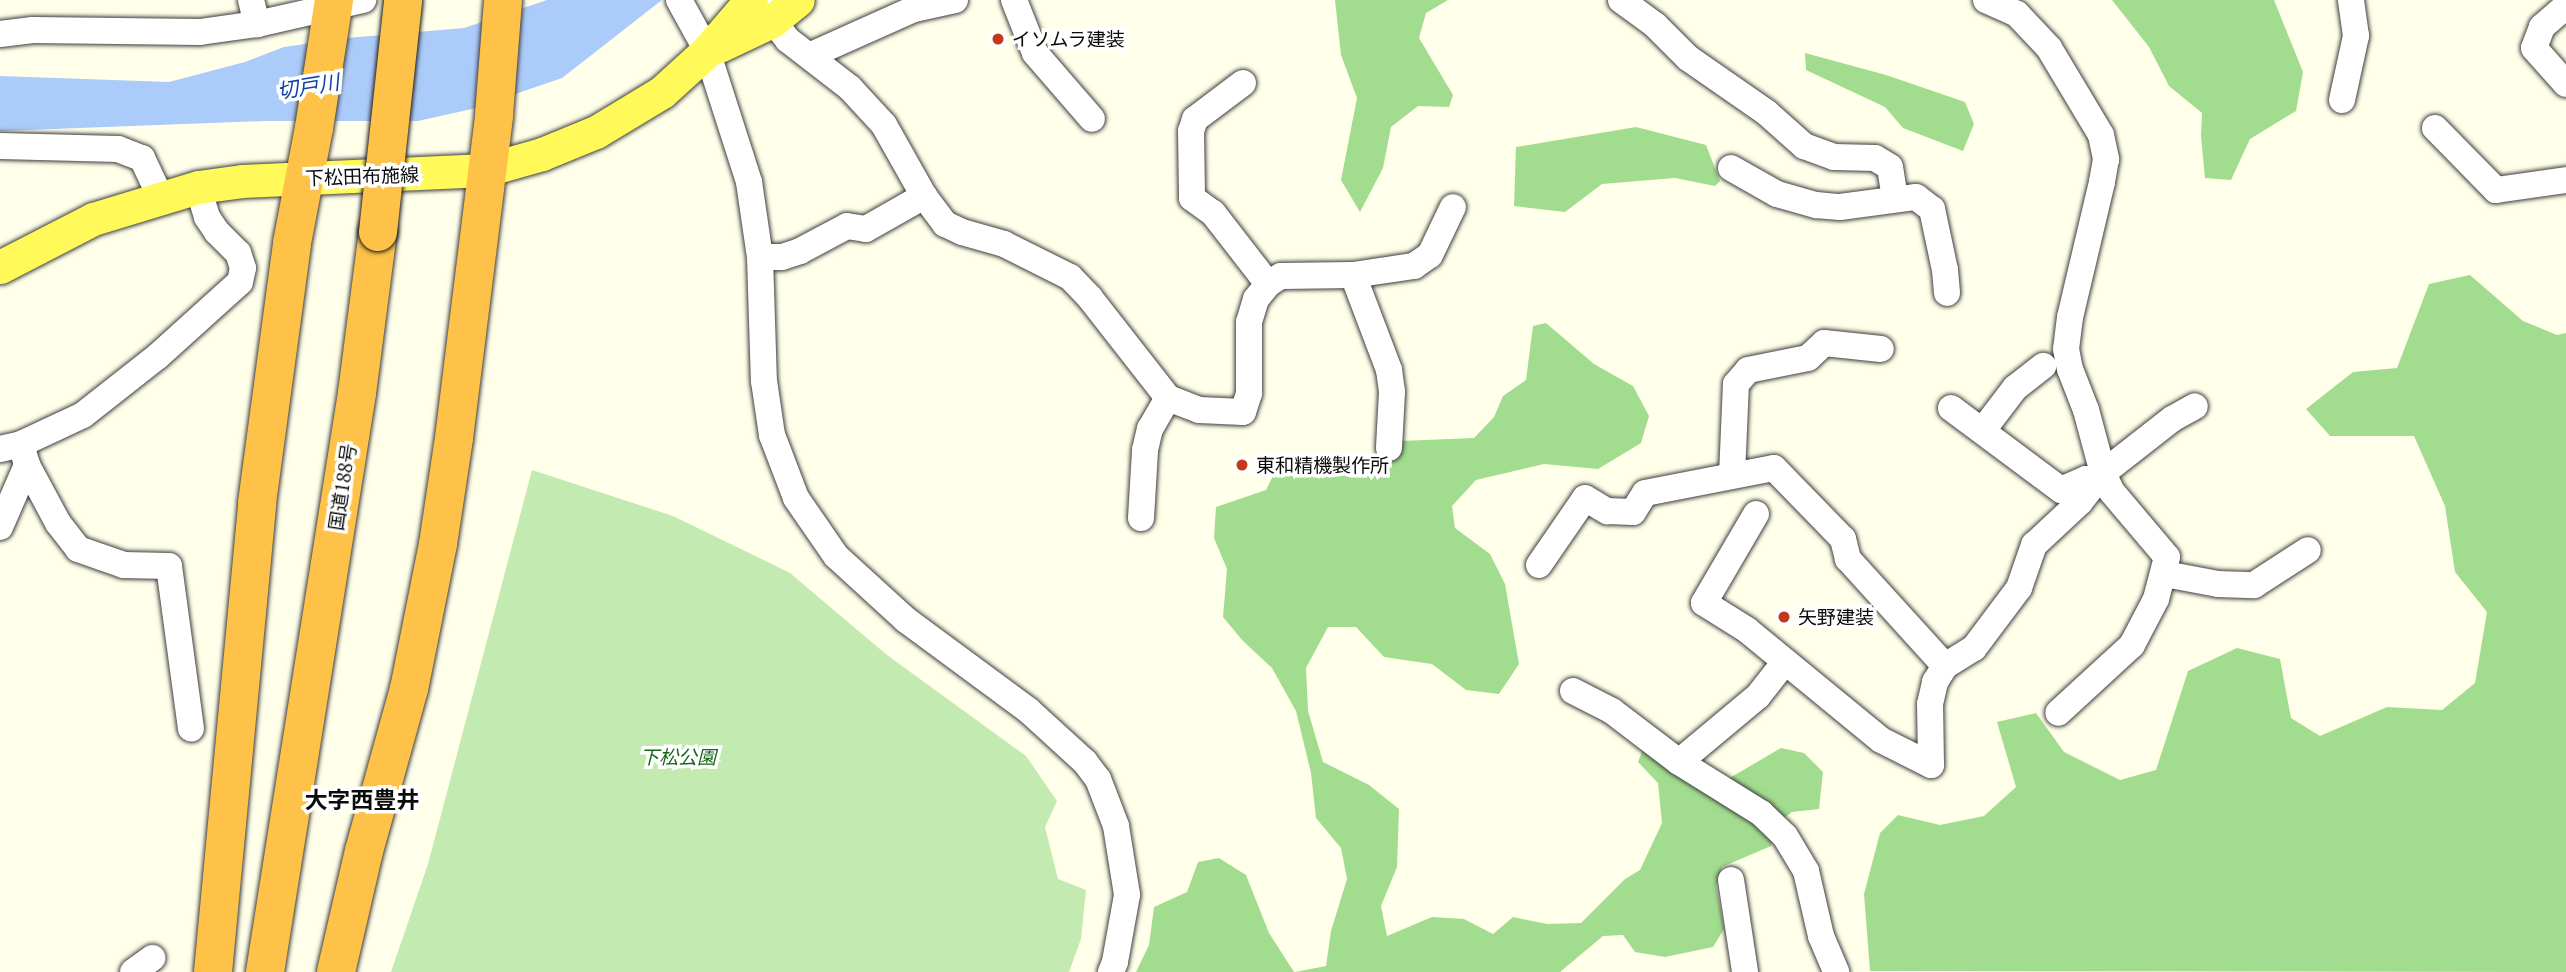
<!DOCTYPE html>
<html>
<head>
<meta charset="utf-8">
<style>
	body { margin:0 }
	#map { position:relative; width:2566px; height:972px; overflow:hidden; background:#ffffea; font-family:"PT Serif","Noto Sans JP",serif }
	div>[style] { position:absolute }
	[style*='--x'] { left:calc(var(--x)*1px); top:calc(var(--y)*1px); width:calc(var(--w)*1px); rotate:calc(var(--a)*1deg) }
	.green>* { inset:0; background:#c3ebb1 }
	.forest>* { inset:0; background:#a2dd8f }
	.water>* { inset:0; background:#abcbfa }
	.roads { filter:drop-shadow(0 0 2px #3e3e3e) drop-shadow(0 0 2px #3e3e3e) }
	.minor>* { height:26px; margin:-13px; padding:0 13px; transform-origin:13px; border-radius:13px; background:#fff }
	.major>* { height:33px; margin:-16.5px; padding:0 16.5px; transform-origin:16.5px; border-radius:16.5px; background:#fffa5a }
	.highway>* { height:38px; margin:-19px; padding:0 19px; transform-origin:19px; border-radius:19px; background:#fec249 }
	.bridges { filter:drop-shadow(0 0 2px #1c1c1c) drop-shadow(0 0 2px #1c1c1c) }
	.highway-bridge>* { height:38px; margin:-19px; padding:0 19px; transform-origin:19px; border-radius:19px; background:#fec249 }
	.dots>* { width:19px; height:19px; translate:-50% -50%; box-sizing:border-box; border:4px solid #fff; border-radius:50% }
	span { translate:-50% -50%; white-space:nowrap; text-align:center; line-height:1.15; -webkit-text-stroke:7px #fff; paint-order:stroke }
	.poi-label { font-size:19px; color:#0b0b0b }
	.left { translate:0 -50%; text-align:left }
	.street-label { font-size:19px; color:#0b0b0b }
	.park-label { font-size:19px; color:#186619; font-style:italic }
	.water-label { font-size:21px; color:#0e42a4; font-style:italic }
	.quarter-label { font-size:23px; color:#0b0b0b; font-weight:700 }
</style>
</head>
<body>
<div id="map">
	<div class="green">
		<div style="clip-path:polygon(532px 470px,673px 516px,790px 573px,887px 655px,1026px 756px,1057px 801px,1045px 827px,1058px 879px,1086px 890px,1081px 939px,1069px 972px,391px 972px,428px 864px)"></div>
	</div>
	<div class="forest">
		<div style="clip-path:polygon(1335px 0,1448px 0,1426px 13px,1419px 38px,1453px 95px,1449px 107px,1418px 106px,1391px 127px,1383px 168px,1360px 212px,1341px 180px,1357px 98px,1341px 55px)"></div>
		<div style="clip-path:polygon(2112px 0,2274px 0,2303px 72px,2296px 111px,2250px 139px,2231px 180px,2205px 178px,2201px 136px,2202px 113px,2169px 86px,2149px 47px)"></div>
		<div style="clip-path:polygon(1805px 53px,1886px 75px,1965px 102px,1974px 124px,1963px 151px,1903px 128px,1885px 107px,1806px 70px)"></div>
		<div style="clip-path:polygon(1636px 127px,1706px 145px,1720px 181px,1715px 186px,1675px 178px,1602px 184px,1565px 212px,1514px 206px,1516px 147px)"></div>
		<div style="clip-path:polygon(2470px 275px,2523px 321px,2557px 335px,2566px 333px,2566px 972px,1870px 971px,1864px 894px,1880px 833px,1898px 815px,1940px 825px,1984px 816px,2016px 787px,1997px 722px,2036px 713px,2064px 752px,2120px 780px,2156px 770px,2188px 671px,2237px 648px,2280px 659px,2291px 718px,2320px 736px,2387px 707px,2442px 710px,2475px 683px,2487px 612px,2455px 572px,2445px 506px,2414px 436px,2330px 436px,2306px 409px,2353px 372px,2397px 368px,2429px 284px)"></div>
		<div style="clip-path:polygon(1546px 323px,1594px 364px,1633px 386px,1649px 416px,1641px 443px,1598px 469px,1544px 464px,1476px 480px,1452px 506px,1455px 528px,1490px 554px,1505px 584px,1519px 664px,1499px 694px,1466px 690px,1432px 664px,1384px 657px,1356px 627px,1328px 627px,1306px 668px,1308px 711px,1323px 762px,1369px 785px,1399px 809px,1397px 867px,1381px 906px,1387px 936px,1432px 917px,1464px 919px,1493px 934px,1513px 917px,1547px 924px,1581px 923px,1625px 879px,1640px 870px,1662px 823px,1658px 783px,1638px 762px,1643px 749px,1728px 779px,1781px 748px,1804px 753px,1823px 772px,1819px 809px,1792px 812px,1781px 820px,1771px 846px,1722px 867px,1716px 885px,1724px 929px,1713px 947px,1665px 957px,1635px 952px,1623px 935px,1603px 936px,1560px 972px,1295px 972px,1326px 966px,1331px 931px,1347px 879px,1341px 848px,1316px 818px,1311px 773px,1296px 711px,1272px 668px,1243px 641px,1223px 617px,1227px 569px,1214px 538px,1216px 507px,1266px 490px,1275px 472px,1312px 462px,1341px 474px,1369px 467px,1401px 441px,1474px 438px,1494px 417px,1503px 396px,1526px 380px,1533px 326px)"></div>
		<div style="clip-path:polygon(1219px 858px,1246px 875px,1269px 933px,1294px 972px,1136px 972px,1149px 945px,1154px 907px,1187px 892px,1198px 862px)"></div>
	</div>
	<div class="water">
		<div style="clip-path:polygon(547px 0,662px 0,562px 78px,472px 109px,418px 121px,264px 121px,0 131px,0 76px,169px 82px,245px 62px,284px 47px,347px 38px,464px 28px)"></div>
	</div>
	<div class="roads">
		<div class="minor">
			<div style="--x:251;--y:0;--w:25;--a:76"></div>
			<div style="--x:679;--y:0;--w:58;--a:61.2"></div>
			<div style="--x:707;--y:51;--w:138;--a:72.2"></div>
			<div style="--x:749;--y:182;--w:76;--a:81.7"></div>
			<div style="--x:760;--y:257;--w:124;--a:88.2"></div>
			<div style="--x:764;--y:381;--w:55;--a:81.6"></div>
			<div style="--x:772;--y:435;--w:67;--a:69.1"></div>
			<div style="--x:796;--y:498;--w:70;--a:55.4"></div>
			<div style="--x:836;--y:556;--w:95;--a:42.4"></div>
			<div style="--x:906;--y:620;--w:152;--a:36.4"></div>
			<div style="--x:1028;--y:710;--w:77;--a:42.4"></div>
			<div style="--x:1085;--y:762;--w:21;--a:53"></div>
			<div style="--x:1098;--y:779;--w:50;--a:69"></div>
			<div style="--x:1116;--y:826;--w:70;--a:80.9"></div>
			<div style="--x:1127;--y:895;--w:68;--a:100.2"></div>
			<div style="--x:1115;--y:962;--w:11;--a:112"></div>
			<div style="--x:1014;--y:0;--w:57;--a:68.4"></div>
			<div style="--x:1035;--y:53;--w:87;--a:49.2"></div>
			<div style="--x:1621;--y:0;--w:42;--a:36.3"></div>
			<div style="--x:1655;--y:25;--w:47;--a:45"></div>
			<div style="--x:1688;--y:58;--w:96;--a:34.8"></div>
			<div style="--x:1767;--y:113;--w:50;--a:41.7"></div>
			<div style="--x:1804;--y:146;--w:32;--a:20"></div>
			<div style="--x:1834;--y:157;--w:41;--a:1.4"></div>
			<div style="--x:1875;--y:158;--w:17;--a:31"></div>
			<div style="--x:1890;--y:167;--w:30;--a:81"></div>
			<div style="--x:1986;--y:0;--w:34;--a:24"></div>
			<div style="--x:2017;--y:14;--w:47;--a:46.7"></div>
			<div style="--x:2049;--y:48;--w:101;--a:59.1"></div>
			<div style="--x:2101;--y:135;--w:25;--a:78"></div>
			<div style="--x:2106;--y:159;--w:23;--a:100"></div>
			<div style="--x:2102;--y:182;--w:139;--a:103.3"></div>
			<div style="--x:2070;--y:317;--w:32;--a:97"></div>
			<div style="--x:2066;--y:349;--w:20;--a:79"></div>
			<div style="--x:2070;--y:369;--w:44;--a:68.7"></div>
			<div style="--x:2086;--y:410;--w:65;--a:74.9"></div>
			<div style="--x:2103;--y:473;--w:21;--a:65"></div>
			<div style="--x:2112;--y:492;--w:85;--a:49.8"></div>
			<div style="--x:2167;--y:557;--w:43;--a:104.7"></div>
			<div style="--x:2156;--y:599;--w:52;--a:117.6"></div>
			<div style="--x:2132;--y:645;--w:100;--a:137.4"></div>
			<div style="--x:2566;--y:6;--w:32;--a:139"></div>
			<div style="--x:2542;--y:27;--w:22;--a:111"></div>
			<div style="--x:2534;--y:48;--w:48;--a:48.4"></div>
			<div style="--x:762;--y:7;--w:42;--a:51.8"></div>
			<div style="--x:788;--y:40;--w:78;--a:37.7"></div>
			<div style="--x:850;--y:88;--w:50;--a:47.4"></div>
			<div style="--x:884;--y:125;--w:81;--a:60.6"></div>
			<div style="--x:924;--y:196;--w:35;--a:53"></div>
			<div style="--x:945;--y:224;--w:19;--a:25"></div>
			<div style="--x:962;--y:232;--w:44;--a:15.9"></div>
			<div style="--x:1004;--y:244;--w:74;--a:26.6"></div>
			<div style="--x:1070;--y:277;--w:29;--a:46"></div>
			<div style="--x:1090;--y:298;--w:127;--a:52"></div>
			<div style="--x:1168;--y:398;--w:33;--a:21"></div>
			<div style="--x:1199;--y:410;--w:44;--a:2.6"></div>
			<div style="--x:1243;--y:412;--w:20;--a:-72"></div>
			<div style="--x:1249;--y:393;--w:71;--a:-90"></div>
			<div style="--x:1249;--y:322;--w:24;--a:-73"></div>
			<div style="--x:1256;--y:299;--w:19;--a:-51"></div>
			<div style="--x:1268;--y:284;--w:15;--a:-32"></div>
			<div style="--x:1281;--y:276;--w:72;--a:-0.8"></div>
			<div style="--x:1353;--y:275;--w:62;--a:-8.4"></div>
			<div style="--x:1414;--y:266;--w:19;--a:-35"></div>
			<div style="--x:1430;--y:255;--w:53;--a:-64.4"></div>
			<div style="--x:0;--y:34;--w:33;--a:-7"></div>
			<div style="--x:33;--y:30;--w:167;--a:0.7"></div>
			<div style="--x:200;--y:32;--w:58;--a:-8"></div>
			<div style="--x:257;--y:24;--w:109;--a:-12.8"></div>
			<div style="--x:811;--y:55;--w:113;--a:-24.1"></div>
			<div style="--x:914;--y:9;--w:42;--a:-12.4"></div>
			<div style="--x:1243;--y:83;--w:60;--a:143.1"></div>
			<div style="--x:1195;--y:119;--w:13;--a:108"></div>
			<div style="--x:1191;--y:131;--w:67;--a:89.1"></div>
			<div style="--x:1192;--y:198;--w:26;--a:36"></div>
			<div style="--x:1213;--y:213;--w:90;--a:52.2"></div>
			<div style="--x:2342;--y:100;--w:66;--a:-77.7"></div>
			<div style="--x:2356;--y:36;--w:36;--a:-98"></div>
			<div style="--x:2435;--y:128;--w:87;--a:45.5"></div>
			<div style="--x:2496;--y:190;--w:71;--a:-8.1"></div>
			<div style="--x:0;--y:146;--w:118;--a:1.5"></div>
			<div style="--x:118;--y:149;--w:26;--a:21"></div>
			<div style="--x:142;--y:158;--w:42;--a:64.7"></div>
			<div style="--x:1731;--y:168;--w:53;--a:29.5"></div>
			<div style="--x:1777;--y:194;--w:41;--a:15.8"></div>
			<div style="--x:1816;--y:205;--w:24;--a:5"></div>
			<div style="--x:1840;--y:207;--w:77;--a:-7.5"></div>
			<div style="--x:1916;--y:197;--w:20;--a:37"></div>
			<div style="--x:1932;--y:209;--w:62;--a:78"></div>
			<div style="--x:1945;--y:270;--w:23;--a:85"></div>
			<div style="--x:760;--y:257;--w:22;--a:0"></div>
			<div style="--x:782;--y:257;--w:19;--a:-18"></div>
			<div style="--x:800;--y:251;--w:53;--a:-28"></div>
			<div style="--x:847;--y:226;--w:19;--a:9"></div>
			<div style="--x:866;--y:229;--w:67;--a:-29.6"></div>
			<div style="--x:1353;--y:275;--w:102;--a:69.2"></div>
			<div style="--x:1389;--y:370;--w:22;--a:82"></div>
			<div style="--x:1392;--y:392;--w:56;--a:93.1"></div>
			<div style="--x:1951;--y:408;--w:137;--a:36.7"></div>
			<div style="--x:2061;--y:490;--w:27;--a:-24"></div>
			<div style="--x:2086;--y:479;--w:11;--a:0"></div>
			<div style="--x:1983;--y:430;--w:53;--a:-52.7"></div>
			<div style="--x:2015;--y:388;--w:36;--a:-38"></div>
			<div style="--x:21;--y:444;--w:22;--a:74"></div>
			<div style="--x:27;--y:465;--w:66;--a:61.9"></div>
			<div style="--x:58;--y:523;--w:33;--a:52"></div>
			<div style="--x:78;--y:549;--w:49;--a:19.2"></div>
			<div style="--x:124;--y:565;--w:45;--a:1.3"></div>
			<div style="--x:169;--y:566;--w:164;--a:82.3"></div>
			<div style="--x:0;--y:449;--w:22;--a:-13"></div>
			<div style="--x:21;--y:444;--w:68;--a:-25.1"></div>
			<div style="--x:83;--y:415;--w:95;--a:-38.2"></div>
			<div style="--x:158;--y:356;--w:110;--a:-42.1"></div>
			<div style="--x:240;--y:282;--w:14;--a:-78"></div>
			<div style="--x:243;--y:268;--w:16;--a:-108"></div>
			<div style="--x:238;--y:253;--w:30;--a:-135"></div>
			<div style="--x:217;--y:232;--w:18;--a:-124"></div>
			<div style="--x:207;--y:217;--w:31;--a:-107"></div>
			<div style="--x:1732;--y:475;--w:91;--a:-87.5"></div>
			<div style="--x:1736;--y:384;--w:18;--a:-49"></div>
			<div style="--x:1748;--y:370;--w:61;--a:-11.3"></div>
			<div style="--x:1808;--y:358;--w:22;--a:-43"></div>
			<div style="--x:1824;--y:343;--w:57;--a:6"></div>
			<div style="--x:1756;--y:514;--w:103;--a:120.3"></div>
			<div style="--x:1704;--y:603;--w:51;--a:32.1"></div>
			<div style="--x:1747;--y:630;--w:173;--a:39.4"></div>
			<div style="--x:1881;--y:740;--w:56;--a:26.6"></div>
			<div style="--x:1931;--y:765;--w:61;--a:-90.9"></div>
			<div style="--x:1930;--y:704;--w:23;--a:-77"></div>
			<div style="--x:1935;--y:682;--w:19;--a:-58"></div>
			<div style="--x:1945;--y:666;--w:34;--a:-32"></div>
			<div style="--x:1974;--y:648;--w:75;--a:-53.1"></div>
			<div style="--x:2019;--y:588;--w:46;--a:-70.8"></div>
			<div style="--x:2034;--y:545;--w:63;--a:-43.1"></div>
			<div style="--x:2080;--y:502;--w:37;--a:-52"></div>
			<div style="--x:2103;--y:473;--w:88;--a:-38"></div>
			<div style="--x:2172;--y:419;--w:26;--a:-29"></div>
			<div style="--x:1141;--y:518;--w:68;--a:-86.6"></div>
			<div style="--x:1145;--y:450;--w:22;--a:-77"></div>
			<div style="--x:1150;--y:429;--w:36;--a:-60"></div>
			<div style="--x:0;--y:527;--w:68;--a:-66.5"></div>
			<div style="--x:1539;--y:565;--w:81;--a:-55.5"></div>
			<div style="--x:1585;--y:498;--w:26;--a:31"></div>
			<div style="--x:1607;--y:511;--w:26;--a:2"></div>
			<div style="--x:1633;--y:512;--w:22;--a:-58"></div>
			<div style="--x:1645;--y:493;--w:131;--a:-11"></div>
			<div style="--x:1774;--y:468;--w:99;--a:45.8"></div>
			<div style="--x:1843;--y:539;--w:21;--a:76"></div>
			<div style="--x:1848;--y:559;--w:144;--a:47.8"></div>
			<div style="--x:2165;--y:574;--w:54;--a:10.7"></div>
			<div style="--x:2218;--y:584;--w:36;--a:2"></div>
			<div style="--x:2254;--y:585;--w:64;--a:-32.9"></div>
			<div style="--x:1573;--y:691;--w:44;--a:27.1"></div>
			<div style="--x:1612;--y:711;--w:84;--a:37.3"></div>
			<div style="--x:1679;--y:762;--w:97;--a:31.9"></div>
			<div style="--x:1761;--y:813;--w:33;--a:44"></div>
			<div style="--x:1785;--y:836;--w:41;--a:59"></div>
			<div style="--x:1806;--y:871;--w:67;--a:77"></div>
			<div style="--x:1821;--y:936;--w:39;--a:67"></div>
			<div style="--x:1679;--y:762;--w:103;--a:-39.9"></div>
			<div style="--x:1758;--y:696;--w:42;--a:-51.8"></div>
			<div style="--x:1731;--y:880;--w:93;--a:81.3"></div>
			<div style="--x:133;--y:972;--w:24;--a:-36"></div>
		</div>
		<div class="major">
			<div style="--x:719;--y:46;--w:59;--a:-25.3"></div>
			<div style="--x:772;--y:21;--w:33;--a:-39"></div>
			<div style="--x:0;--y:267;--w:105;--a:-27.3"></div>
			<div style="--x:93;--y:219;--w:110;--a:-16.9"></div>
			<div style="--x:198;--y:187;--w:44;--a:-7.8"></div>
			<div style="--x:242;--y:181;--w:244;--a:-2.6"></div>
			<div style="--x:486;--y:170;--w:58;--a:-15.9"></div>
			<div style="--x:542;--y:154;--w:58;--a:-22.2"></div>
			<div style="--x:596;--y:132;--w:77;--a:-31.2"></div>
			<div style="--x:662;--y:92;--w:61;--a:-42.3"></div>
			<div style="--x:707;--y:51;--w:67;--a:-49.2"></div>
		</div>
		<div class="highway">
			<div style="--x:213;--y:972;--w:471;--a:-84.6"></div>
			<div style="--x:257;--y:503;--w:262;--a:-82.3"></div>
			<div style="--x:292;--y:243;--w:117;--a:-79.2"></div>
			<div style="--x:314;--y:128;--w:130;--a:-81.1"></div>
			<div style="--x:265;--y:972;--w:586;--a:-80.97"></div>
			<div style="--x:357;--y:393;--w:162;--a:-82.6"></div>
			<div style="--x:336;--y:972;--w:124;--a:-77"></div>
			<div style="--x:364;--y:851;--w:168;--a:-74.5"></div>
			<div style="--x:409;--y:689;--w:148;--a:-78.7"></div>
			<div style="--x:438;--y:544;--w:107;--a:-81.4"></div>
			<div style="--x:454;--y:438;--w:325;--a:-82.9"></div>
			<div style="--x:494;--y:115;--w:115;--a:-85.5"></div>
		</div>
	</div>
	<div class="bridges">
		<div class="highway-bridge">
			<div style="--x:378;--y:232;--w:233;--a:-83.8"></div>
		</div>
	</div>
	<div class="dots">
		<div style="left:998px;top:39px;background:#c3371b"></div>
		<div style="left:1242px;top:465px;background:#c3371b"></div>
		<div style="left:1784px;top:617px;background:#c3371b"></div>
	</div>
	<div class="poi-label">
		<span class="left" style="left:1012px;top:39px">イソムラ建装</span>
		<span class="left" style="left:1256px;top:465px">東和精機製作所</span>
		<span class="left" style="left:1798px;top:617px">矢野建装</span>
	</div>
	<div class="street-label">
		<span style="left:362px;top:176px;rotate:-2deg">下松田布施線</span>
		<span style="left:342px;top:487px;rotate:-81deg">国道188号</span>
	</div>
	<div class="park-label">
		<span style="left:678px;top:757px">下松公園</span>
	</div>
	<div class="water-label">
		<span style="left:308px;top:86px;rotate:-9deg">切戸川</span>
	</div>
	<div class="quarter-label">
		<span style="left:362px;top:800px">大字西豊井</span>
	</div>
</div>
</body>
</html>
